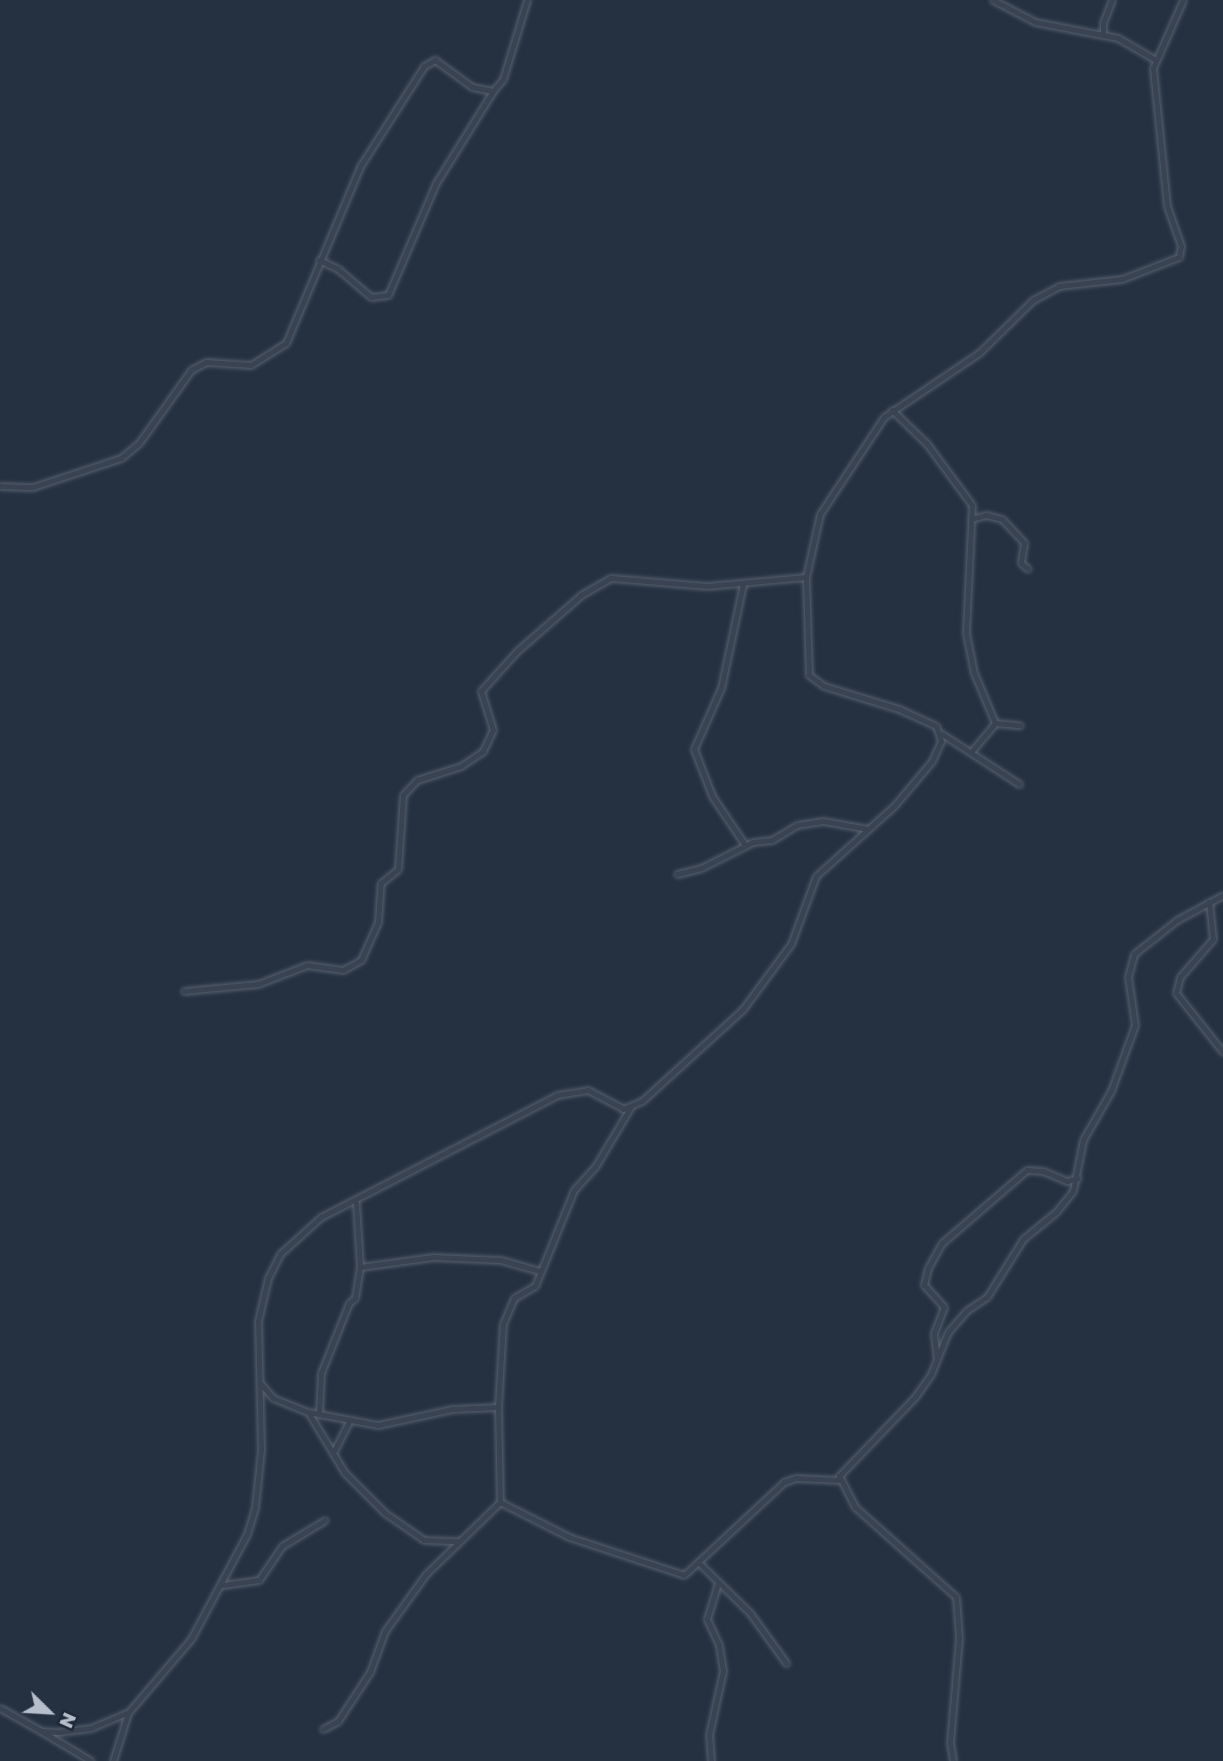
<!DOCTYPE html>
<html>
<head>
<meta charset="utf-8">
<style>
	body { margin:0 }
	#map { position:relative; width:1223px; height:1761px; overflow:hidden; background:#253141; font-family:"Golos Text",sans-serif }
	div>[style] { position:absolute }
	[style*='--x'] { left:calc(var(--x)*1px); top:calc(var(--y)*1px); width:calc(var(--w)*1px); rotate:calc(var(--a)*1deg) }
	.roads { filter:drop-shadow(0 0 2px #57616e) drop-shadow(0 0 2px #57616e) }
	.street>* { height:5px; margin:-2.5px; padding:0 2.5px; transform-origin:2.5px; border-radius:2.5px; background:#394351 }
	span { translate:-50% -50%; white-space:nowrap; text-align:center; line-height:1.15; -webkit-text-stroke:7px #1e2836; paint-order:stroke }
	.north { position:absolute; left:14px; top:1677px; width:70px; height:70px; -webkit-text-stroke:5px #1e2836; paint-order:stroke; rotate:114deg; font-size:19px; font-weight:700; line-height:28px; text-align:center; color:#b6becb }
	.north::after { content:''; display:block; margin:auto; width:24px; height:32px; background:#b6becb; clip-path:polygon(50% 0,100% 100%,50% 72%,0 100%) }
</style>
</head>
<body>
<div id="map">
	<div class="roads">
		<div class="street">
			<div style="--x:993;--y:0;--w:47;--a:27.6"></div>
			<div style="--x:1035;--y:22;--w:85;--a:10.9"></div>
			<div style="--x:1118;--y:38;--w:42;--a:30.3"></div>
			<div style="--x:1103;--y:35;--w:12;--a:-90"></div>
			<div style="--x:1103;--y:23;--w:25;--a:-69"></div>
			<div style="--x:319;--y:260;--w:21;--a:25"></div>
			<div style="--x:338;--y:269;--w:43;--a:40.3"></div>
			<div style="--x:371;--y:297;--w:17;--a:-7"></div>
			<div style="--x:388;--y:295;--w:122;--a:-66.8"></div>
			<div style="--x:436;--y:183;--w:108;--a:-58.2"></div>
			<div style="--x:892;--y:410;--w:49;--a:44.2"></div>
			<div style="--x:927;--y:444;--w:76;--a:53.6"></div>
			<div style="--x:972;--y:505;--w:128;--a:92.7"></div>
			<div style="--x:966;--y:633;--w:41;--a:78.7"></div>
			<div style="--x:974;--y:673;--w:54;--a:67.2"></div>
			<div style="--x:0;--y:486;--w:33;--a:2"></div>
			<div style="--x:33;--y:487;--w:93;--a:-18.2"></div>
			<div style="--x:121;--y:458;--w:23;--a:-40"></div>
			<div style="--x:139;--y:443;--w:90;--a:-54.5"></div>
			<div style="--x:191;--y:370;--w:17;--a:-28"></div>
			<div style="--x:206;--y:362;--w:45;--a:3.8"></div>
			<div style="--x:251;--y:365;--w:41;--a:-32.2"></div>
			<div style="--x:286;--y:343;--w:193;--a:-67.2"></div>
			<div style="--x:361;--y:165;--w:117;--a:-57.5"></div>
			<div style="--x:424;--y:66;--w:13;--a:-29"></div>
			<div style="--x:435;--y:60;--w:46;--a:36.1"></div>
			<div style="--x:472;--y:87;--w:21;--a:11"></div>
			<div style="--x:493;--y:91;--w:16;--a:-50"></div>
			<div style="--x:503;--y:79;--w:83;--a:-73.1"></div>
			<div style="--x:971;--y:519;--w:16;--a:-15"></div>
			<div style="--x:986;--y:515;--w:16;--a:14"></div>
			<div style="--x:1002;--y:519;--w:33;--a:47"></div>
			<div style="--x:1024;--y:543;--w:20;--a:99"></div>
			<div style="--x:1021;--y:563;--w:9;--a:41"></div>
			<div style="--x:743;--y:584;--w:106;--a:101.9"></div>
			<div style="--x:721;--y:688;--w:67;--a:113.9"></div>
			<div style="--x:694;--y:749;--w:50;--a:69"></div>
			<div style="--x:712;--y:796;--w:59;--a:56"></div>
			<div style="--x:942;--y:734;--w:92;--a:33"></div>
			<div style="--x:971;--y:752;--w:38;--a:-50"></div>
			<div style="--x:995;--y:723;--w:25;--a:5"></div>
			<div style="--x:677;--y:874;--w:25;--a:-14"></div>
			<div style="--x:701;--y:868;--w:58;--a:-26.6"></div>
			<div style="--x:753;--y:842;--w:19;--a:-6"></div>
			<div style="--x:772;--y:840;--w:29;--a:-31"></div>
			<div style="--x:797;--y:825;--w:26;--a:-9"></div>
			<div style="--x:823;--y:821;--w:46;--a:10.1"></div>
			<div style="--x:1209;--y:902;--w:37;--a:84"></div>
			<div style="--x:1213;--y:939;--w:50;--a:131"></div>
			<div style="--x:1180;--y:977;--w:16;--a:104"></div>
			<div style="--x:1176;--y:993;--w:75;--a:51.5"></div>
			<div style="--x:184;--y:991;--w:74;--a:-5.4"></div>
			<div style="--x:258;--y:984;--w:53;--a:-21.2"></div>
			<div style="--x:307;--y:965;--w:36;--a:8"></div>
			<div style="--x:343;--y:970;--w:21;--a:-29"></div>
			<div style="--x:361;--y:960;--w:42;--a:-65.9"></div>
			<div style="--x:378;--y:922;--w:39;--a:-86"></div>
			<div style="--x:381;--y:883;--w:22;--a:-39"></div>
			<div style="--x:398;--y:869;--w:74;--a:-86.1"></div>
			<div style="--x:403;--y:795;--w:21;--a:-47"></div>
			<div style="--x:417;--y:780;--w:46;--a:-17.7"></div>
			<div style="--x:461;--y:766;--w:27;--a:-34"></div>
			<div style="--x:483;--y:751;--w:23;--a:-65"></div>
			<div style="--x:493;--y:730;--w:41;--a:-107.1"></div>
			<div style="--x:481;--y:691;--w:54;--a:-48"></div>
			<div style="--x:517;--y:651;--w:85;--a:-41.2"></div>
			<div style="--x:581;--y:595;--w:34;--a:-30"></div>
			<div style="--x:611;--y:578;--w:96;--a:4.8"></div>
			<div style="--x:707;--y:586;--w:99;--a:-5.2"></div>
			<div style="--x:360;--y:1267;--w:74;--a:-7.8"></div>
			<div style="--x:433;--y:1257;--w:68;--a:2.5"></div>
			<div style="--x:501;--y:1260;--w:40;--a:16"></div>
			<div style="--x:937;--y:1359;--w:26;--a:-97"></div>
			<div style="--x:934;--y:1333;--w:28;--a:-69"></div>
			<div style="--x:944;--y:1307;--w:30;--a:-132"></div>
			<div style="--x:924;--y:1285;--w:17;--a:-77"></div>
			<div style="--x:928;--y:1268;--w:29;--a:-61"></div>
			<div style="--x:942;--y:1243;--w:112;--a:-40.7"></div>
			<div style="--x:1027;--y:1170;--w:16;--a:4"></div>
			<div style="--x:1043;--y:1171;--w:26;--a:23"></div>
			<div style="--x:1067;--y:1181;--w:11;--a:-15"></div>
			<div style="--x:260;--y:1383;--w:20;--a:49"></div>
			<div style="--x:273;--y:1398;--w:38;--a:22"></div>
			<div style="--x:308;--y:1412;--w:71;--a:10.5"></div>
			<div style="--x:378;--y:1425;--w:76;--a:-12.2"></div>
			<div style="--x:452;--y:1409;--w:46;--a:-2.5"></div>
			<div style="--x:308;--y:1412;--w:71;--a:58.8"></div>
			<div style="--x:345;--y:1473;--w:57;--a:45"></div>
			<div style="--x:385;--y:1513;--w:47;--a:34.7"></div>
			<div style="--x:424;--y:1540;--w:35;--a:2"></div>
			<div style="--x:319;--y:1412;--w:39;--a:-87"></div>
			<div style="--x:321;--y:1373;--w:75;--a:-68.2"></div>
			<div style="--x:349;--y:1303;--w:8;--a:-40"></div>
			<div style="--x:355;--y:1298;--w:31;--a:-81"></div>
			<div style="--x:360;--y:1267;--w:64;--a:-93.6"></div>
			<div style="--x:334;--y:1451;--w:35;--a:-63"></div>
			<div style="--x:500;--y:1502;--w:77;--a:26.9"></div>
			<div style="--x:569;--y:1537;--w:121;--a:18.3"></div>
			<div style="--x:684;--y:1575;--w:137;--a:-42.9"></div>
			<div style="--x:784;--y:1482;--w:13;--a:-18"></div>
			<div style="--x:796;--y:1478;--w:43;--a:2.7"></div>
			<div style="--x:699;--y:1563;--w:71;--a:44.4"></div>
			<div style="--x:750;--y:1613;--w:62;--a:54.2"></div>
			<div style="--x:223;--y:1585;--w:36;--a:-8"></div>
			<div style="--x:259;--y:1580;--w:41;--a:-55.9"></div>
			<div style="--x:282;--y:1546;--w:50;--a:-31.2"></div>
			<div style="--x:0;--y:1708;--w:47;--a:29.3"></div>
			<div style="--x:41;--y:1731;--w:18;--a:3"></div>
			<div style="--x:59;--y:1732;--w:32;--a:-7"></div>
			<div style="--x:91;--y:1728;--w:39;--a:-23"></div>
			<div style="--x:323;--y:1729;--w:17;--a:-28"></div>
			<div style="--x:338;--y:1721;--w:59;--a:-56.9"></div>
			<div style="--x:370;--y:1672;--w:44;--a:-69.9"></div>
			<div style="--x:385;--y:1631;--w:70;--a:-54.3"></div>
			<div style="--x:426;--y:1574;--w:103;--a:-44.2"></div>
			<div style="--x:500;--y:1502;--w:95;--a:-91.2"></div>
			<div style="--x:498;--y:1407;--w:83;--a:-86.6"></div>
			<div style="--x:503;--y:1324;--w:28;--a:-67"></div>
			<div style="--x:514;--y:1298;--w:24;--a:-30"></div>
			<div style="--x:535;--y:1286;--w:104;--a:-67.9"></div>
			<div style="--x:574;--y:1190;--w:31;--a:-48"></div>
			<div style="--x:595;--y:1167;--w:69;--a:-59.3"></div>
			<div style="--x:41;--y:1731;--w:58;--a:31"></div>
			<div style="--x:113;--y:1761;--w:50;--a:-72.6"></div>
			<div style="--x:128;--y:1713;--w:97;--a:-49.6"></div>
			<div style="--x:191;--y:1639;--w:119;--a:-61.9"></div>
			<div style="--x:247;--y:1534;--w:28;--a:-73"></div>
			<div style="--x:255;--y:1507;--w:57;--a:-84"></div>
			<div style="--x:261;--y:1450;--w:129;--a:-91.3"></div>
			<div style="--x:258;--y:1321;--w:44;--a:-76.9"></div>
			<div style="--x:268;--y:1278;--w:27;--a:-63"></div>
			<div style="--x:280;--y:1254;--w:55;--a:-42.1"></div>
			<div style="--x:321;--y:1217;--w:266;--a:-27.3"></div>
			<div style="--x:557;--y:1095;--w:31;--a:-9"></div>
			<div style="--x:588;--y:1090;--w:40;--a:28"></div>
			<div style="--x:623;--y:1109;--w:21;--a:-23"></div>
			<div style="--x:642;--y:1101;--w:137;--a:-42.3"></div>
			<div style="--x:743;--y:1009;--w:81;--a:-53.6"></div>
			<div style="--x:791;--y:944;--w:72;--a:-69.8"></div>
			<div style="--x:816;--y:876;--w:105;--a:-41.9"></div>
			<div style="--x:894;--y:806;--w:59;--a:-49.8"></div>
			<div style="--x:932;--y:761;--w:22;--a:-66"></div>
			<div style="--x:941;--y:741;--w:16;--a:-108"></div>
			<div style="--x:936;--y:726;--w:41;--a:-155.3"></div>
			<div style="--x:899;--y:709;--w:78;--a:-163"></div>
			<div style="--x:824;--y:686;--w:19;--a:-144"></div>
			<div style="--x:809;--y:675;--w:98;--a:-91.8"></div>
			<div style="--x:806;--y:577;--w:65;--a:-77.5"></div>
			<div style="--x:820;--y:514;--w:116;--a:-56.6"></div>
			<div style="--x:884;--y:417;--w:115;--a:-34"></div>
			<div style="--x:979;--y:353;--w:76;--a:-44.5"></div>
			<div style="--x:1033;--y:300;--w:30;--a:-28"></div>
			<div style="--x:1059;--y:286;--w:63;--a:-6.3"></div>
			<div style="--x:1122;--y:279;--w:61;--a:-21.1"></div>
			<div style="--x:1179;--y:257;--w:11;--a:-80"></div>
			<div style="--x:1181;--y:246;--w:42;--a:-109.3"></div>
			<div style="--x:1167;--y:206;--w:139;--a:-95.8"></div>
			<div style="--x:1153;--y:68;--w:74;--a:-66.2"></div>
			<div style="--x:711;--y:1761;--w:26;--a:-94"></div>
			<div style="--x:709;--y:1735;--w:66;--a:-77.7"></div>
			<div style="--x:723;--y:1671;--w:26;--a:-99"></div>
			<div style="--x:719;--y:1645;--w:29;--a:-115"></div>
			<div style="--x:707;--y:1619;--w:38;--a:-73"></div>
			<div style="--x:953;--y:1761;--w:18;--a:-99"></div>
			<div style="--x:950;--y:1743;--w:106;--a:-85.1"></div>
			<div style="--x:959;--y:1637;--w:40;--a:-94.3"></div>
			<div style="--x:956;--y:1597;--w:135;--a:-138.3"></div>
			<div style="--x:855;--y:1507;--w:35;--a:-117"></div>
			<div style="--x:839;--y:1476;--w:110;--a:-46.1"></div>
			<div style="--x:915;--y:1397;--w:28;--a:-55"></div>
			<div style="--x:931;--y:1374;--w:45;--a:-68"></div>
			<div style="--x:948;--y:1332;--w:28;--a:-49"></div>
			<div style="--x:966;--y:1311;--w:25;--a:-34"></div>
			<div style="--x:987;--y:1297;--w:68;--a:-58.2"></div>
			<div style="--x:1023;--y:1239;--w:43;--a:-39.3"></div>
			<div style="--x:1056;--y:1212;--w:27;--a:-51"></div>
			<div style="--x:1073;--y:1191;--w:52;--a:-78.9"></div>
			<div style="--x:1083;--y:1140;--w:56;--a:-60.3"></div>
			<div style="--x:1111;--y:1091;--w:70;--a:-70"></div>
			<div style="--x:1135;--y:1025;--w:49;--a:-98.3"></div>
			<div style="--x:1128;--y:977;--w:24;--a:-75"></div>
			<div style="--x:1134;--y:954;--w:55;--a:-38.3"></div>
			<div style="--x:1177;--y:920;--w:52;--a:-28.5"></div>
		</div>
	</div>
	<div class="north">N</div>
</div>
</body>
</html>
